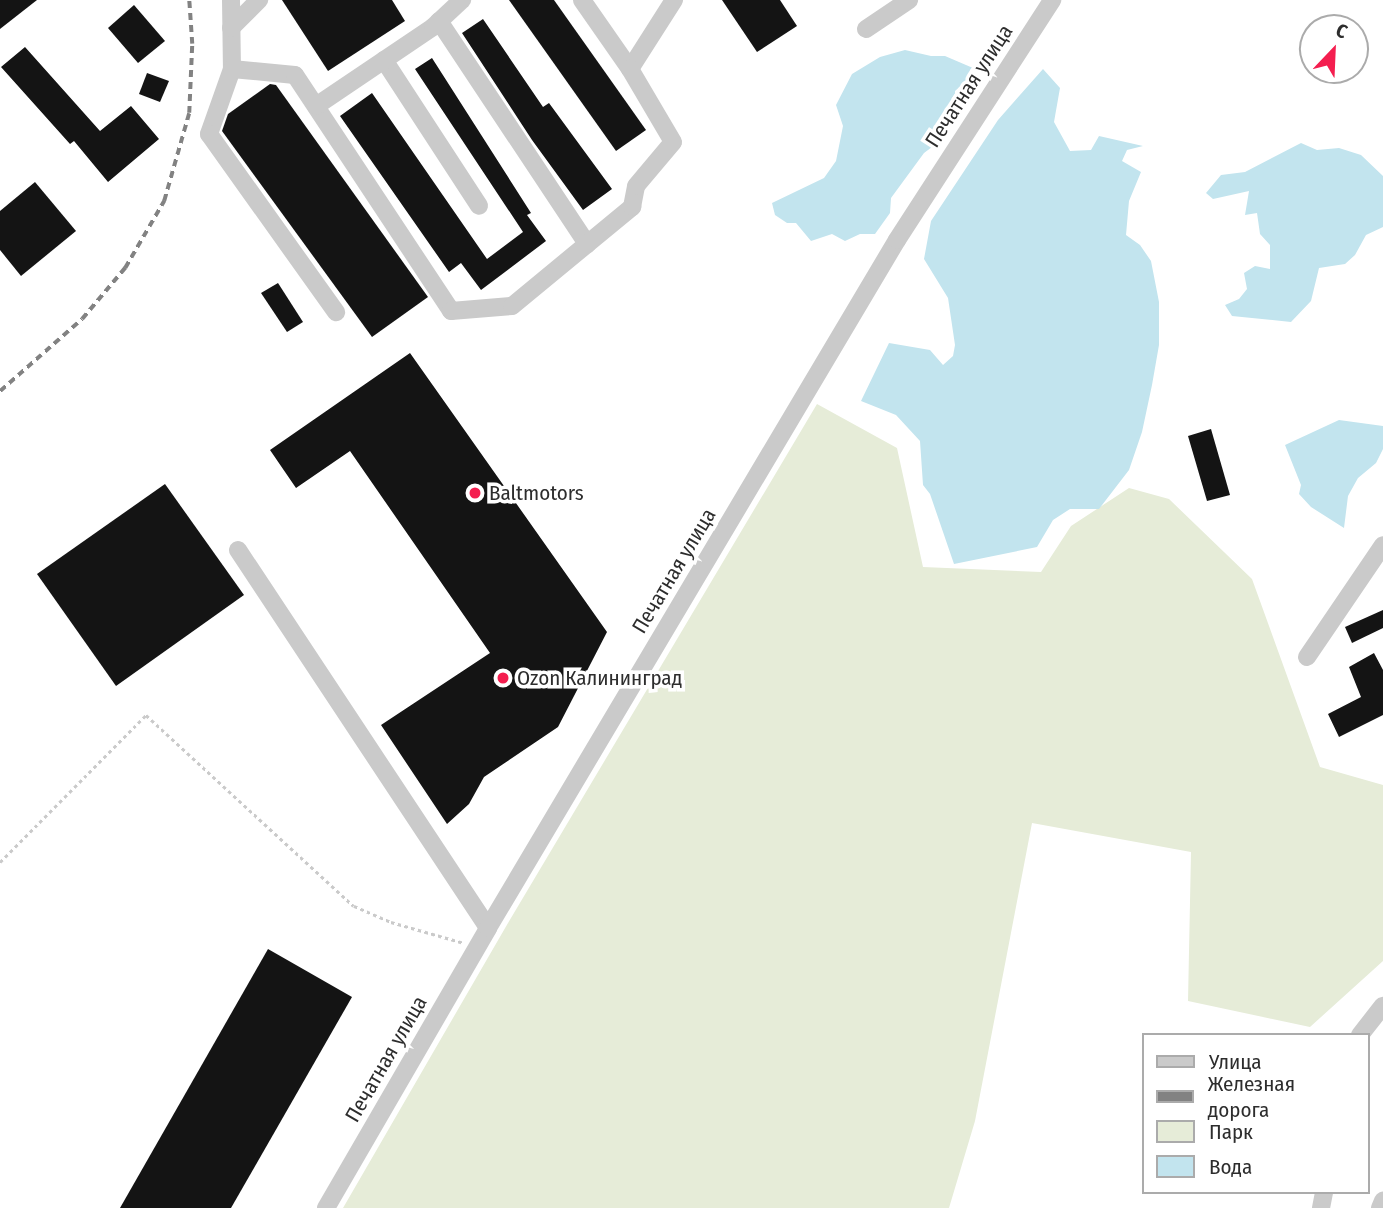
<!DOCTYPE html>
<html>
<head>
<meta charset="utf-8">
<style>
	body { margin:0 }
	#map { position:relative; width:1383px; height:1208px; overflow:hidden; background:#fff; font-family:"Fira Sans Condensed",sans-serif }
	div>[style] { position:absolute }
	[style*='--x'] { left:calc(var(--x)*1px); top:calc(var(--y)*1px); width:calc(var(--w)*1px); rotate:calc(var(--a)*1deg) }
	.green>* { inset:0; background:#e6ecd8 }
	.water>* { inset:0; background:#c2e4ee }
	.building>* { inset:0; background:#141414 }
	.path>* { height:2.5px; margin-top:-1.25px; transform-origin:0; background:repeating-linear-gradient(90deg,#cacaca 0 3.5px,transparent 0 7px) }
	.minor>* { height:18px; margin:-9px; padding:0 9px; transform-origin:9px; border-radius:9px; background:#cacaca }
	.rail>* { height:3.5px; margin-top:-1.75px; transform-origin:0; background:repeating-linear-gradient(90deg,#828282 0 7px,transparent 0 12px) }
	.dots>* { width:19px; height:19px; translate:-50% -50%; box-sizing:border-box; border:4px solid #fff; border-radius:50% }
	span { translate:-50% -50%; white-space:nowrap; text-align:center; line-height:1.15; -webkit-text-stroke:7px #fff; paint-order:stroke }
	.street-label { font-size:21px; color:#2d2d2d }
	.poi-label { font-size:21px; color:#2d2d2d }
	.left { translate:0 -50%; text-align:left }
	.legend { position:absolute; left:1142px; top:1033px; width:228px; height:161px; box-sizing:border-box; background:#fff; border:2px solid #ababab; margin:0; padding:9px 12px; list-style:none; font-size:21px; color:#2d2d2d }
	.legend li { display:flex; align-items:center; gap:14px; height:35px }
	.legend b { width:35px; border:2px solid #ababab }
	.north { position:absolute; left:1299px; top:14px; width:70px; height:70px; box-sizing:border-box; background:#fff; border:2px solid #ababab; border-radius:50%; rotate:23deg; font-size:19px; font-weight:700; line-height:28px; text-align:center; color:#2d2d2d }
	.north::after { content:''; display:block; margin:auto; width:24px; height:32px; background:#f41e4f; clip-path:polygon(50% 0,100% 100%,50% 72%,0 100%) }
</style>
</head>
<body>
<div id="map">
	<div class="green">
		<div style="clip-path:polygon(817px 404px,897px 448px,923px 567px,1041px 572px,1071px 526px,1129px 488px,1169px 499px,1252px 579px,1320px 767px,1383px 785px,1383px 961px,1310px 1027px,1188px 1001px,1191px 852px,1032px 823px,975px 1121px,949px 1208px,343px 1208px,508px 923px)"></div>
	</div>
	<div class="water">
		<div style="clip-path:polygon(905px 50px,931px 56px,945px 56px,973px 68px,965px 82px,955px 91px,955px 103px,936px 144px,924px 153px,891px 198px,890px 213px,875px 234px,860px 234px,845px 241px,832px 234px,811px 241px,796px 223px,787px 223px,775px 215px,772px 203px,824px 178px,836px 161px,843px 126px,836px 105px,852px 74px,880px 57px)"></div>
		<div style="clip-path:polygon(1043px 69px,1060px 88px,1054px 122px,1070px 151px,1091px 150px,1099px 136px,1143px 146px,1127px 150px,1122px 161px,1141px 172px,1129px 201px,1126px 235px,1140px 245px,1151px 261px,1159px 302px,1159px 345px,1152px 385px,1142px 432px,1129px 470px,1099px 509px,1070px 509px,1053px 520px,1037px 547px,954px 564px,930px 494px,923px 485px,920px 441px,896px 415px,861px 401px,889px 343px,930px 350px,943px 365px,953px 356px,955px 345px,948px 298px,924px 259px,931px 221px,998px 120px)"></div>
		<div style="clip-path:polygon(1301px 143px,1317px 150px,1339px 148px,1361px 155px,1383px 176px,1383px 227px,1366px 235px,1355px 255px,1345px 264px,1319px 268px,1311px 301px,1291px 322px,1232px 316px,1225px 305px,1239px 299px,1247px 289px,1244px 273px,1255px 266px,1270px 269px,1270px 245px,1260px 234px,1257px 213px,1245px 215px,1249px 191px,1213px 199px,1206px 193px,1221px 175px,1245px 172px)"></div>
		<div style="clip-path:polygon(1339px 420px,1383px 426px,1383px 449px,1376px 463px,1358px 478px,1348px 496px,1344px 528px,1311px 507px,1299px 494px,1301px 485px,1285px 445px)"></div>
	</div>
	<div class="building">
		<div style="clip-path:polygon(0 0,37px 0,0 29px)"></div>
		<div style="clip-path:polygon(282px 0,392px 0,405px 21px,328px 71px)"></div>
		<div style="clip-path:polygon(509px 0,554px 0,646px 130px,616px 151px)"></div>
		<div style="clip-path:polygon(722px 0,780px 0,797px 26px,757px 52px)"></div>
		<div style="clip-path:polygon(134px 5px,165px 41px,138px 63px,108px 28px)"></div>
		<div style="clip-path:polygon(483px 19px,543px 107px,549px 103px,612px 189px,583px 210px,532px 140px,462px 33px)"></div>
		<div style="clip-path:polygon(25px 47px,100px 131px,131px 106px,159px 139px,108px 182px,74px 141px,70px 144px,1px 67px)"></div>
		<div style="clip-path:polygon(432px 58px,531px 213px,527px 215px,546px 241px,481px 290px,461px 263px,449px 272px,340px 116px,372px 93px,487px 259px,523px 232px,415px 69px)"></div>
		<div style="clip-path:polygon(147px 73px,169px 81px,160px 102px,139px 94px)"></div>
		<div style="clip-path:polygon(270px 84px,276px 85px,428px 297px,372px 337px,222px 131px,228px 114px)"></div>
		<div style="clip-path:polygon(35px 182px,76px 231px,21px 276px,0 250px,0 211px)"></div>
		<div style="clip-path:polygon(278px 283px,303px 322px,287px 332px,261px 293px)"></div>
		<div style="clip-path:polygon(410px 353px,607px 632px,558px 727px,484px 777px,469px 804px,447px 824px,381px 725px,490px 653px,350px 451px,296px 488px,270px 450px)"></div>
		<div style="clip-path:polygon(1211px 429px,1230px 495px,1207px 501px,1188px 436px)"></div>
		<div style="clip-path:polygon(165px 484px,244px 595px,116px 686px,37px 574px)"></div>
		<div style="clip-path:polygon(1383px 610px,1383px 628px,1352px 643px,1345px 627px)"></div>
		<div style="clip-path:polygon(1374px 653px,1383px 670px,1383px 715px,1339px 737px,1328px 714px,1361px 697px,1349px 667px)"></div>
		<div style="clip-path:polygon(268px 949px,352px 997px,231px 1208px,120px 1208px)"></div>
	</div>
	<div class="path">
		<div style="--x:0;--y:862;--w:207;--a:-45.2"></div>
		<div style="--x:146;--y:715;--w:282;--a:42.6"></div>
		<div style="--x:354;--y:906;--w:40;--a:23.4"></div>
		<div style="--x:391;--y:922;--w:76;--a:16"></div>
	</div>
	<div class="minor">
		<div style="--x:231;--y:0;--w:69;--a:89.2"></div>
		<div style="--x:232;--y:69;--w:69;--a:109.5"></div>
		<div style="--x:209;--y:134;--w:219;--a:54.5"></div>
		<div style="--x:582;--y:0;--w:84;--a:55.2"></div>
		<div style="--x:630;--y:69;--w:82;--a:-57.5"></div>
		<div style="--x:439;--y:21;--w:268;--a:56.4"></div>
		<div style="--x:231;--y:28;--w:40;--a:-45"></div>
		<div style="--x:866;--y:29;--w:52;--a:-34"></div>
		<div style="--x:384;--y:60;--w:174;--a:56.9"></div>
		<div style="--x:232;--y:69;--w:63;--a:5.4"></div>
		<div style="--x:295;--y:75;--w:283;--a:56.5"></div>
		<div style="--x:451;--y:311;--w:61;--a:-4.7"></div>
		<div style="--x:512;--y:306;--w:156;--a:-39.5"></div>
		<div style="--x:632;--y:207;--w:21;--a:-79"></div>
		<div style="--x:636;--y:186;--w:57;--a:-49.9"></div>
		<div style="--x:673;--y:142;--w:85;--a:-120.5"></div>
		<div style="--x:316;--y:106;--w:141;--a:-34"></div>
		<div style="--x:433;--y:27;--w:40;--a:-43"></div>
		<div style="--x:238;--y:550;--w:453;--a:56.5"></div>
		<div style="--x:1307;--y:657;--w:135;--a:-55.8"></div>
		<div style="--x:1360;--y:1035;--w:37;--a:-52"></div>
		<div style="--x:326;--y:1208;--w:323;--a:-59.9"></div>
		<div style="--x:488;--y:928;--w:800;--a:-59.27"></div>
		<div style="--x:897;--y:240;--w:286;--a:-57.1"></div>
		<div style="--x:1321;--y:1208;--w:16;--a:-79"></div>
		<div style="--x:1380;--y:1208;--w:8;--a:-67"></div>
	</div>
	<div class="rail">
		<div style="--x:0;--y:391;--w:109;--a:-41.3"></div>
		<div style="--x:82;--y:319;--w:67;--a:-49.9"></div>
		<div style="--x:125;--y:268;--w:78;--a:-59.8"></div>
		<div style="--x:164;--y:201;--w:91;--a:-74.1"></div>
		<div style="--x:189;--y:113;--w:69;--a:-87.5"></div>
		<div style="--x:192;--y:44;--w:44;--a:-93.9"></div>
	</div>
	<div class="dots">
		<div style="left:475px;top:493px;background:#f41e4f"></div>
		<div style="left:503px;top:678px;background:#f41e4f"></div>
	</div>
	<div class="street-label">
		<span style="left:969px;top:86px;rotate:-57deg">Печатная улица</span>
		<span style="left:674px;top:571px;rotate:-59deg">Печатная улица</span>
		<span style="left:386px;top:1059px;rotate:-60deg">Печатная улица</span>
	</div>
	<div class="poi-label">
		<span class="left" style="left:489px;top:493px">Baltmotors</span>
		<span class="left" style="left:517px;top:678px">Ozon Калининград</span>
	</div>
	<ul class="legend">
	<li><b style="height:9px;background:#cacaca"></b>Улица</li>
	<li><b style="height:9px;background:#828282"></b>Железная дорога</li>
	<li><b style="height:19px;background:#e6ecd8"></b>Парк</li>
	<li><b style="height:19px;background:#c2e4ee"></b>Вода</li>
	</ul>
	<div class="north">С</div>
</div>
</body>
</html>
